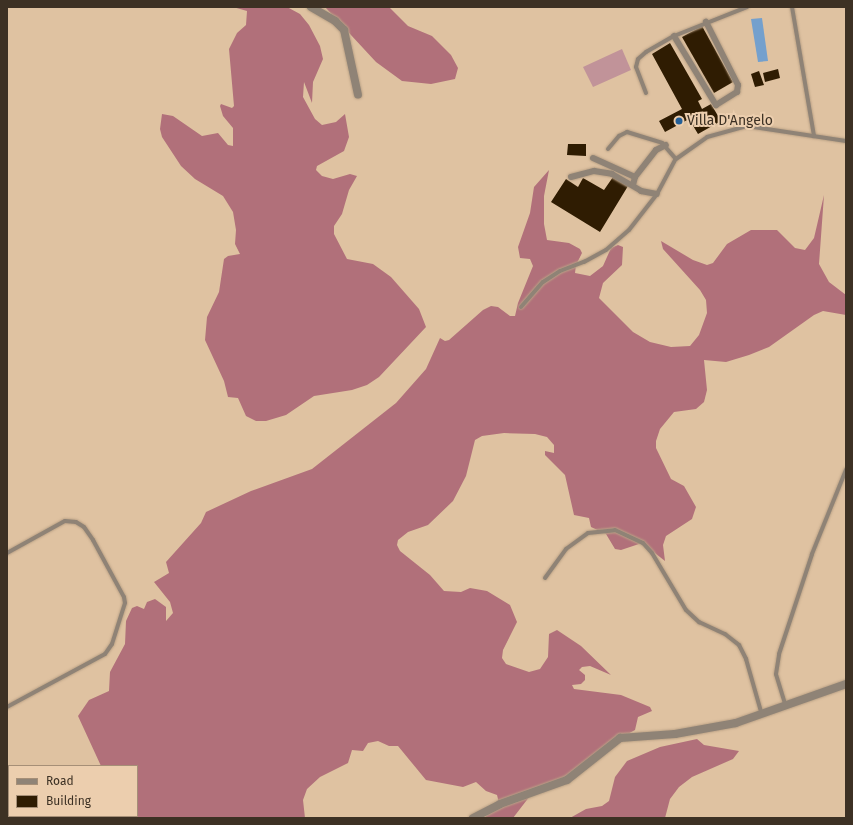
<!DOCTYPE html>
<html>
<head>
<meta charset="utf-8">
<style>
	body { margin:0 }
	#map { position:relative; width:853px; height:825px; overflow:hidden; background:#dfc2a1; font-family:"Fira Sans",sans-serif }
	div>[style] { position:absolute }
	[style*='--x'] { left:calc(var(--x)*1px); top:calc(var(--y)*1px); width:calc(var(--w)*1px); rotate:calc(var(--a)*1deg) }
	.green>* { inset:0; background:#c19399 }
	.forest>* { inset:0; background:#b1707a }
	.water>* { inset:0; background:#74a0cd }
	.building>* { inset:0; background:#2f1c02 }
	.roads { filter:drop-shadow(0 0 1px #bba286) drop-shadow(0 0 1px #bba286) }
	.service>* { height:4px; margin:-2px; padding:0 2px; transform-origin:2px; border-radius:2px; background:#8f8376 }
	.pedestrian>* { height:6px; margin:-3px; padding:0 3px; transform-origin:3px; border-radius:3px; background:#8f8376 }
	.minor>* { height:8px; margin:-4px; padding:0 4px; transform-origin:4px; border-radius:4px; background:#8f8376 }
	.dots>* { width:11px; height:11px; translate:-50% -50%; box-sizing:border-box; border:2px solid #ecceae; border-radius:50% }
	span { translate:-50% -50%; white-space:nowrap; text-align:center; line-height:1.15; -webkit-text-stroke:4px #ecceae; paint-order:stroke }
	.poi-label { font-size:14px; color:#3d3124 }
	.left { translate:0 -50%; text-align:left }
	.frame { position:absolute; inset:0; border:8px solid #3d3124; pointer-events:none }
	.legend { position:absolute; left:8px; top:765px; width:130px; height:52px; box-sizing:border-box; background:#ecceae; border:1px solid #a68f77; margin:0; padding:5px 7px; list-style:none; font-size:12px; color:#3d3124 }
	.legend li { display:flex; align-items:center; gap:8px; height:20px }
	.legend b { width:20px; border:1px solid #a68f77 }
</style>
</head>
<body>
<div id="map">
	<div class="green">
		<div style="clip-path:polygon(622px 49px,631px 70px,593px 87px,583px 67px)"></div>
	</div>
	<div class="forest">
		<div style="clip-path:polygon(233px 7px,287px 7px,300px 14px,309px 25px,320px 46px,323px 59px,313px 82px,312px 103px,304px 82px,303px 97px,315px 119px,322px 125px,336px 122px,345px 114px,349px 137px,344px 151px,317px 166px,316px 170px,322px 176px,333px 179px,350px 174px,357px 176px,349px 190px,342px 214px,334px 226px,334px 234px,347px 259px,373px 264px,391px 277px,419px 309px,426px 327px,379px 377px,367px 385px,352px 390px,314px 396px,286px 415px,266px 421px,256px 421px,246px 416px,238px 398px,228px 397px,224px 381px,205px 340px,207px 317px,219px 292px,224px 259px,228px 256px,240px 254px,235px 244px,236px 230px,233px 212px,223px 196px,195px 179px,181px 166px,162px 137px,160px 129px,162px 114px,173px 116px,202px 136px,218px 133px,228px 145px,233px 146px,233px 128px,223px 116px,220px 106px,221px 104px,232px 108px,234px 106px,229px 49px,237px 33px,246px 25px,247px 11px)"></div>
		<div style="clip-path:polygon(325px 7px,389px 7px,408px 26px,432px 36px,451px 55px,458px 68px,455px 79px,431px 84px,402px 81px,376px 62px)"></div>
		<div style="clip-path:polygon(549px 170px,544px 196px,544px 224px,547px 240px,569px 243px,580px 249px,582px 253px,576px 265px,575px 273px,590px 276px,603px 266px,611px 248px,618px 245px,623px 247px,622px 265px,603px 283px,599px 298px,633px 332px,650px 342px,671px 347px,690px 346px,699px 335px,707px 313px,706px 300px,700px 290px,663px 249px,661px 241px,693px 260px,707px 265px,713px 263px,727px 244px,751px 230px,777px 230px,795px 248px,805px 250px,814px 238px,824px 195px,819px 264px,829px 282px,846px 295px,846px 315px,823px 311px,814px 315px,769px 347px,749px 355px,726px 362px,704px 360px,707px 390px,704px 402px,696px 409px,674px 412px,660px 429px,656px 441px,656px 448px,671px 479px,684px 486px,696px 507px,692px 519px,666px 536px,663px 545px,665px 561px,642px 543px,621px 550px,615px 549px,606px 534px,591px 527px,589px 518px,574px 515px,565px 475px,545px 455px,545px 451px,554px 453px,554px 445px,547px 437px,535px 434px,504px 433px,482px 436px,475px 440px,466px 476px,453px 501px,428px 525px,408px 532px,398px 540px,397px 545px,400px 551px,430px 575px,444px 591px,461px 592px,470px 588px,487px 591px,510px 605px,517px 622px,503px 650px,502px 658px,506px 664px,529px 672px,540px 669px,548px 657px,549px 634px,557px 630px,581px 646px,611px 675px,590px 666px,582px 667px,579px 670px,585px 675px,585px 680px,581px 684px,572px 685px,574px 689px,621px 695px,650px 707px,652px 711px,638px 717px,635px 730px,613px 742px,557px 784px,533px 792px,513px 818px,484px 818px,499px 803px,497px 795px,486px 791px,476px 782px,463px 787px,426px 780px,398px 746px,389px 746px,378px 741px,368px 743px,363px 751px,352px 750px,348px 763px,320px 777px,307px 789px,303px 800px,305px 818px,114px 818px,137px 816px,137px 766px,101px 766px,78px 716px,89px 700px,109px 691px,110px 672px,125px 644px,126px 621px,132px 608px,137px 606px,144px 609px,147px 602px,155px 599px,166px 607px,166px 621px,173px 613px,170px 602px,154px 582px,169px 573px,166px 562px,201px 523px,206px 512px,251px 491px,312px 469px,396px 403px,426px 369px,440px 338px,445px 341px,449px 340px,483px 310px,491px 306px,498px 307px,510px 316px,515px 316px,518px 303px,533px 266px,530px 259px,520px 258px,518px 247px,530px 213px,534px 187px)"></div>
		<div style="clip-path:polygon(697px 739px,704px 745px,739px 751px,733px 759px,692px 777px,679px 787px,670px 799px,665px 818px,570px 818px,586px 809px,602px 806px,609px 801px,615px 777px,627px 761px,660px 747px)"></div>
		<div style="clip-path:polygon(9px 813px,9px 816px,101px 818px,7px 818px)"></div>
	</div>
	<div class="water">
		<div style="clip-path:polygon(762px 18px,768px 61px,758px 62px,751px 19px)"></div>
	</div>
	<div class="building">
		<div style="clip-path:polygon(702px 26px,733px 82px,714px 93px,682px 37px)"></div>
		<div style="clip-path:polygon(670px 43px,702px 99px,698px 101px,702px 109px,711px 104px,721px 121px,698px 134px,689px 119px,665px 132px,659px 121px,682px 109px,652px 54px)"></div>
		<div style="clip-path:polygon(778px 69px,780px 78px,765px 82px,763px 73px)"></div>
		<div style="clip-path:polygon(759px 71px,764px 85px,755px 87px,751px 74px)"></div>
		<div style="clip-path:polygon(568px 144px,586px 144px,586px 156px,567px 155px)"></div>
		<div style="clip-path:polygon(613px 177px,628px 186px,600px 232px,551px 202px,566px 179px,578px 187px,583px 178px,604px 190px)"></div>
	</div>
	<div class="roads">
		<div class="service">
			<div style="--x:792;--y:7;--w:131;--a:80.3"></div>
			<div style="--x:646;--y:93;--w:28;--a:-111"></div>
			<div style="--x:636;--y:67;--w:8;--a:-76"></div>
			<div style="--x:638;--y:59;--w:11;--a:-41"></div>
			<div style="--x:646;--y:52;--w:32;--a:-30"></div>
			<div style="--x:674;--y:36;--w:79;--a:-21.7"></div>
			<div style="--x:608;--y:149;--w:17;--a:-50"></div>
			<div style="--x:619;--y:136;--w:9;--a:-27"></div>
			<div style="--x:627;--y:132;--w:37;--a:17"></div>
			<div style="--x:662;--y:143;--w:21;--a:49"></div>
			<div style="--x:521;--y:307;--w:33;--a:-49"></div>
			<div style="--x:543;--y:282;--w:20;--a:-33"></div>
			<div style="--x:560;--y:271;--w:26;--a:-21"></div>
			<div style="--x:584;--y:262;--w:25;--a:-29"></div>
			<div style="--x:606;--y:250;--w:30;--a:-41"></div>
			<div style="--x:629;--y:230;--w:46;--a:-52.1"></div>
			<div style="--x:657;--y:194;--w:40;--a:-62"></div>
			<div style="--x:676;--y:159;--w:38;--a:-35"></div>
			<div style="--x:707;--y:137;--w:41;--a:-15.4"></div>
			<div style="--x:747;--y:126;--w:100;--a:8.6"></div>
			<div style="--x:7;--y:553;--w:66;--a:-28.9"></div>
			<div style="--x:65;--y:521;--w:11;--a:5"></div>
			<div style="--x:76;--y:522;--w:9;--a:32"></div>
			<div style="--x:84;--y:527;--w:16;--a:55"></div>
			<div style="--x:93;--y:540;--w:65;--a:61.5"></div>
			<div style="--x:124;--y:597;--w:6;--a:81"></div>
			<div style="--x:125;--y:603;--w:43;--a:107.6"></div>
			<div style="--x:112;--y:644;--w:12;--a:125"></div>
			<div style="--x:105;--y:654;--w:111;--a:151.6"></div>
			<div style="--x:545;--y:578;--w:36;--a:-54"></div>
			<div style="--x:566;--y:549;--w:27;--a:-36"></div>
			<div style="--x:588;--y:533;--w:27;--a:-6"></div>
			<div style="--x:615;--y:530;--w:31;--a:25"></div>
			<div style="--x:643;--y:543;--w:13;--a:48"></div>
			<div style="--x:652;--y:553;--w:66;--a:59.2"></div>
			<div style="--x:686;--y:610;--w:18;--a:43"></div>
			<div style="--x:699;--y:622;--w:29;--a:25"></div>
			<div style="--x:725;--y:634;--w:18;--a:38"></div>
			<div style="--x:739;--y:645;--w:16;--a:63"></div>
			<div style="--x:746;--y:659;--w:58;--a:74.1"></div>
			<div style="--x:786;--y:707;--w:34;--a:-107"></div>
			<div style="--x:776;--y:674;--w:20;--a:-81"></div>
			<div style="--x:779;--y:654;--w:105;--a:-71.7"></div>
			<div style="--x:812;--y:554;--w:91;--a:-68"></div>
		</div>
		<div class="pedestrian">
			<div style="--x:674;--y:36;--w:81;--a:58.7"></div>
			<div style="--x:716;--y:105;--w:25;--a:-32"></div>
			<div style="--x:737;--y:92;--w:7;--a:-82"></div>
			<div style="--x:738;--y:85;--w:71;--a:-116.9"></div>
			<div style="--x:593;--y:158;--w:46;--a:24.3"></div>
			<div style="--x:571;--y:177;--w:24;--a:-15"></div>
			<div style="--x:594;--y:171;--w:18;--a:9"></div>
			<div style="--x:612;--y:174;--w:34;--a:30"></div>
			<div style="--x:641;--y:191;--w:16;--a:11"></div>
			<div style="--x:633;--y:185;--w:8;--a:-76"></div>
			<div style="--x:635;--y:177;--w:34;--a:-52"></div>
			<div style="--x:656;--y:150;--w:11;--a:-27"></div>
		</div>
		<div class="minor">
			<div style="--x:311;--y:7;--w:28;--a:30"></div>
			<div style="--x:335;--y:21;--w:13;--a:45"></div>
			<div style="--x:344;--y:30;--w:66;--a:77.8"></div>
			<div style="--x:473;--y:818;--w:30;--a:-27"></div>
			<div style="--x:500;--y:804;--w:71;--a:-19.7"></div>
			<div style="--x:567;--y:780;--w:68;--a:-38.4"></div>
			<div style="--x:620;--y:738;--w:55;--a:-4.2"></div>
			<div style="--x:675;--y:734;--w:62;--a:-10.2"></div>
			<div style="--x:736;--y:723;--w:117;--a:-19.5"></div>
		</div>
	</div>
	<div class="dots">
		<div style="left:679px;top:121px;background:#245f97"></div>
	</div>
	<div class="poi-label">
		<span class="left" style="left:687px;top:121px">Villa D'Angelo</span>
	</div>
	<div class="frame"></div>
	<ul class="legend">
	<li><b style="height:5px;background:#8f8376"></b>Road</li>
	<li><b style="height:11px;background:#2f1c02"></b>Building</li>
	</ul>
</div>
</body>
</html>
